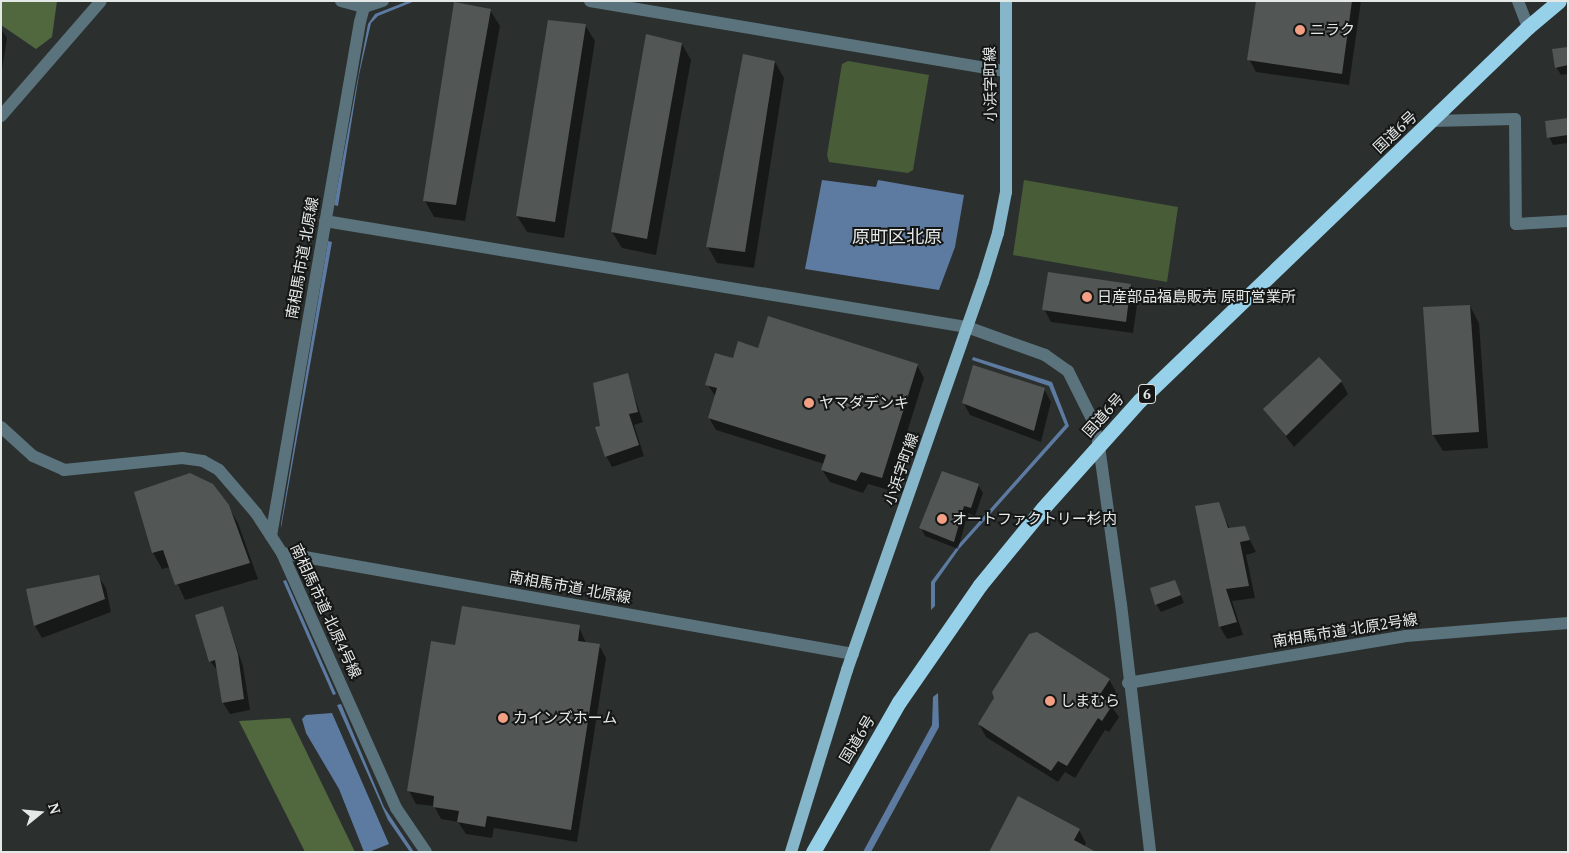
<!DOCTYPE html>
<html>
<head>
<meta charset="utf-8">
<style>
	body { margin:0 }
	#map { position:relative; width:1569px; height:853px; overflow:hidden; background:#2b302f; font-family:"PT Serif","Noto Sans JP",serif }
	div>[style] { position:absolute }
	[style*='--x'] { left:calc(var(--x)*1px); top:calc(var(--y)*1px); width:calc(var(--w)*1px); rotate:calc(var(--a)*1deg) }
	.green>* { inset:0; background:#485c38 }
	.forest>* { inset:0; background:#51683e }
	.water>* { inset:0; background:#5d7aa1 }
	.shadow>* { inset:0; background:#0007 }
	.building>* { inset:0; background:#525654 }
	.minor>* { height:12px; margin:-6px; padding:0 6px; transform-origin:6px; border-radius:6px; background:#5b737c }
	.major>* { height:12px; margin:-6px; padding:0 6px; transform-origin:6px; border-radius:6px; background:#85b6ca }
	.highway>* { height:15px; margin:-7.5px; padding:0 7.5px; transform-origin:7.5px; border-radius:7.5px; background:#96d1e9 }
	.dots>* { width:14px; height:14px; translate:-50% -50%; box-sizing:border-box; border:2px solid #151717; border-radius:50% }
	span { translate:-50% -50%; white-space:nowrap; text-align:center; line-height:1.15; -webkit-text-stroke:4px #151717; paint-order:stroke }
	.shield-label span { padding:1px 4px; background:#151717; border:1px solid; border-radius:4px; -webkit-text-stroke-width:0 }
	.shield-label { font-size:14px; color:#e4e8e7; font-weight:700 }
	.poi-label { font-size:15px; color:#e4e8e7 }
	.left { translate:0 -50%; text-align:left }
	.street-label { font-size:15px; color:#e4e8e7 }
	.quarter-label { font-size:18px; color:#e4e8e7 }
	.frame { position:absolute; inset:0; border:2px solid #e4e8e7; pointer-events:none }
	.north { position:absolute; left:15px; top:788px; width:50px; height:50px; -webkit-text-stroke:4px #151717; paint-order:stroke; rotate:73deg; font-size:14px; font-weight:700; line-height:20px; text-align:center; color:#e4e8e7 }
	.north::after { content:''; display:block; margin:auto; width:18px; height:22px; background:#e4e8e7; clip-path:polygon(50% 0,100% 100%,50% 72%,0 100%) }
</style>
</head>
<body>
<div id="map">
	<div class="green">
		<div style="clip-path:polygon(848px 61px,929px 75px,913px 170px,908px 173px,829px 162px,827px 155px,842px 64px)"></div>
		<div style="clip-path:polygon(1024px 180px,1178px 207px,1167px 282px,1013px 255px)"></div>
	</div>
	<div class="forest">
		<div style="clip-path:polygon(1px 1px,57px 1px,52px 37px,36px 49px,1px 25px)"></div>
		<div style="clip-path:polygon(290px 718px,355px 852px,305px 852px,239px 721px)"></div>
	</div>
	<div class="water">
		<div style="clip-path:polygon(408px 1px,415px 1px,378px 16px,371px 23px,359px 75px,338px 206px,334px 205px,368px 24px,375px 14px)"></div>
		<div style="clip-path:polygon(822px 180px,876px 187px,878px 180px,964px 195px,955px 247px,939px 290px,805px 269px)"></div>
		<div style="clip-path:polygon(328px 241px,332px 242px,281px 528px,281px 524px)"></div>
		<div style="clip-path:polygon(973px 357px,1052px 382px,1069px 426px,959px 549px,935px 583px,935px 606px,931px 610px,931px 582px,960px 543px,1065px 425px,1049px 386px,972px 360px)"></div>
		<div style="clip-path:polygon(286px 580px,336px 694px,333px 695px,283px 581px)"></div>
		<div style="clip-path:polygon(938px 693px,939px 727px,871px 852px,863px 852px,932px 725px,933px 697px)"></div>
		<div style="clip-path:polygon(341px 704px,384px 807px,414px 852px,410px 852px,388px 820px,337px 705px)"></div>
		<div style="clip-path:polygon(332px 713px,389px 844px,369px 852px,364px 852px,339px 789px,306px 733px,302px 719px,306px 715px)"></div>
	</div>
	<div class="shadow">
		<div style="clip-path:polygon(1257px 1px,1361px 1px,1349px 85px,1256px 72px,1249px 59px)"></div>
		<div style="clip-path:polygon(490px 10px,500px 26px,465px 221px,434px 217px,425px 201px)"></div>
		<div style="clip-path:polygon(585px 25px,595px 41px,564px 238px,527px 232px,517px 216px)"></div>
		<div style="clip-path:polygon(1px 29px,7px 38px,1px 76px)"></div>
		<div style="clip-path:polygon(682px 44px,691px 60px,656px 255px,622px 248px,612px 232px)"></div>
		<div style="clip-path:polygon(1568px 48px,1568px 74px,1561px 75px,1556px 67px)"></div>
		<div style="clip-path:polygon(775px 62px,784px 78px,754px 268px,717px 263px,708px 247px)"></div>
		<div style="clip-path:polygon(1568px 119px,1568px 143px,1553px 145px,1549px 137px)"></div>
		<div style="clip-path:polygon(1131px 285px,1138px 298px,1133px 333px,1051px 322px,1044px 309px)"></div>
		<div style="clip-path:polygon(1470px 306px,1479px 323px,1488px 448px,1443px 451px,1433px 435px)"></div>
		<div style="clip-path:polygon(759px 349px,917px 365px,924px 378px,889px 490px,868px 484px,863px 493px,830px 482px,822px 470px,824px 464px,716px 430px,709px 418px,716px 397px,707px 384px,733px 360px)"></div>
		<div style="clip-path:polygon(627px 375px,643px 422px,634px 425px,644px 456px,612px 467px,606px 456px,601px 427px)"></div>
		<div style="clip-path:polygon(1341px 381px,1348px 394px,1294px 447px,1264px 409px)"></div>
		<div style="clip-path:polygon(1044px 389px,1051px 402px,1041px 442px,970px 415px,963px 402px)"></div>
		<div style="clip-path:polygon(978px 485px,983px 493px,975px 516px,968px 513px,958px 549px,925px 536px,921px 528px)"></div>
		<div style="clip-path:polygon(136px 493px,228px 506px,238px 523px,258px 579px,185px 600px,170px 567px,162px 569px,153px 553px)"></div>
		<div style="clip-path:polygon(1218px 504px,1230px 529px,1244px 528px,1256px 552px,1246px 555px,1255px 598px,1232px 601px,1243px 635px,1227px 639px,1220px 627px,1197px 507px)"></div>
		<div style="clip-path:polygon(98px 576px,106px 588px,111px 612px,42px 638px,35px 626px,27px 590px)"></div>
		<div style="clip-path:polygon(1179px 590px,1184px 603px,1161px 612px,1156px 604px)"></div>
		<div style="clip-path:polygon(223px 608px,243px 666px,250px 710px,230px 714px,223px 703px,218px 671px,210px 661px)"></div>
		<div style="clip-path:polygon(579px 627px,586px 643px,599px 645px,606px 658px,577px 842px,494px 828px,492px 838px,466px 834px,458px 822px,441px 819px,434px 806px,416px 804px,409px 791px,456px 646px)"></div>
		<div style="clip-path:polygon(1109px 679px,1116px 692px,1109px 703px,1119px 717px,1109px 732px,1105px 730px,1075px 778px,1065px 772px,1058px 782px,986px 737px,979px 724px)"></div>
		<div style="clip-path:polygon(1079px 830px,1086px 843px,1084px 847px,990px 852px)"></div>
	</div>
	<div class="building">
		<div style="clip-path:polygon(1256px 1px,1352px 1px,1342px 74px,1247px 60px)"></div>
		<div style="clip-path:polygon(454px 2px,491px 9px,456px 205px,423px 201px)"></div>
		<div style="clip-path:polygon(548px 20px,586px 24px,555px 222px,516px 216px)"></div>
		<div style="clip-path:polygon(646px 34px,682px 43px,647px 239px,611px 232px)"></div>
		<div style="clip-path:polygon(1568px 47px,1568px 65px,1555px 68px,1552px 49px)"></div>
		<div style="clip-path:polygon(743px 54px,775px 61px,745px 252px,706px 247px)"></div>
		<div style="clip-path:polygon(1568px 118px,1568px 135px,1547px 138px,1545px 121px)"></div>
		<div style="clip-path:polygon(1048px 272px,1131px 284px,1126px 322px,1042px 310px)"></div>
		<div style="clip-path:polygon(1470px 305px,1479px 432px,1432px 435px,1423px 307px)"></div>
		<div style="clip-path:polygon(768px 316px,918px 364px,882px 478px,861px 472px,856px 481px,821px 470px,826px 455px,708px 418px,717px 388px,705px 385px,715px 353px,733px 358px,738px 341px,758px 348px)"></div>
		<div style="clip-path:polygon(1319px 357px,1342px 381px,1286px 436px,1263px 409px)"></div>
		<div style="clip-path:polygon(973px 365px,1045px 388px,1034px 431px,962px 403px)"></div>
		<div style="clip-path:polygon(628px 373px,638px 412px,629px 414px,639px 445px,605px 457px,595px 427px,600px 426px,593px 383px)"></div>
		<div style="clip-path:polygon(942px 471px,979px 484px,971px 508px,964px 506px,954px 542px,919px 528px)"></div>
		<div style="clip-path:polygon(190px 473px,213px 484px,229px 505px,250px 563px,175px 585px,163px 550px,152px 553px,134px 492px)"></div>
		<div style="clip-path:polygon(1219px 502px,1228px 528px,1245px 526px,1250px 540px,1240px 542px,1249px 586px,1226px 589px,1237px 622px,1219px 627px,1195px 506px)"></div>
		<div style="clip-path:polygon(99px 575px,105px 599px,34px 626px,26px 589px)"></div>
		<div style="clip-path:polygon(1175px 580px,1181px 595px,1155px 605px,1150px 588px)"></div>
		<div style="clip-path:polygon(223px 606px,238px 654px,244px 699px,222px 703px,215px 660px,209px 662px,195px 615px)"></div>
		<div style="clip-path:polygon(462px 606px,580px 625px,578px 641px,600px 644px,571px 830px,487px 816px,485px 827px,457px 822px,459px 811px,433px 807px,434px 796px,407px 791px,431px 641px,455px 645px)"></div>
		<div style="clip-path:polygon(1037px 632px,1110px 679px,1099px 696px,1113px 704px,1102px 721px,1098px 718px,1067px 766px,1058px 761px,1051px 771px,978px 724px,994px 698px,992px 692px,1029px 634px)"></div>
		<div style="clip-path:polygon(1018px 796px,1080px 829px,1074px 840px,1096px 852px,989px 852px)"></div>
	</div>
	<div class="minor">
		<div style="--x:341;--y:1;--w:24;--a:15"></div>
		<div style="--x:590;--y:1;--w:422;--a:9.6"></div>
		<div style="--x:1518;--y:1;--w:28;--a:69"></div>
		<div style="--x:1;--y:116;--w:152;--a:-49"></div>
		<div style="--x:1431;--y:121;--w:84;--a:-1.4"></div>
		<div style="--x:1515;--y:119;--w:105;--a:89.5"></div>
		<div style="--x:1516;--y:224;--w:52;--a:-3.3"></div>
		<div style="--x:325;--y:221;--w:651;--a:9.38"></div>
		<div style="--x:967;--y:327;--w:83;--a:19.7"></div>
		<div style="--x:1045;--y:355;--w:28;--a:35"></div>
		<div style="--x:1068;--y:371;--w:54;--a:63.4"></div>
		<div style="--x:1092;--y:419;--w:28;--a:75"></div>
		<div style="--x:1099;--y:446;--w:160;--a:82.1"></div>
		<div style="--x:1121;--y:604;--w:250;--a:83.3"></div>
		<div style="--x:1;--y:427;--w:43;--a:42.2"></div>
		<div style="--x:33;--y:456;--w:34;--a:24"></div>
		<div style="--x:64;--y:470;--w:119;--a:-5.8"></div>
		<div style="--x:182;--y:458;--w:21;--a:8"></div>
		<div style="--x:203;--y:461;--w:18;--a:29"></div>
		<div style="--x:219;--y:470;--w:57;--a:49.3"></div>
		<div style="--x:256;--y:513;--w:48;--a:57"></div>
		<div style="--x:282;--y:553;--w:279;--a:65.9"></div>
		<div style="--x:396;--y:808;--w:53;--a:55.7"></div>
		<div style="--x:271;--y:536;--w:522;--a:-80.18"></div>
		<div style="--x:360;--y:22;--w:16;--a:-75"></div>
		<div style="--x:364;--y:7;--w:20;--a:-18"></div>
		<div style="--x:282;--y:553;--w:580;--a:10.03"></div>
		<div style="--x:1128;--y:683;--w:282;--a:-9.6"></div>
		<div style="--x:1406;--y:636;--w:163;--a:-4.6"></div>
	</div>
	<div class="major">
		<div style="--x:791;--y:852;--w:190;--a:-72.9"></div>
		<div style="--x:847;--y:670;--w:411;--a:-70.7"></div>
		<div style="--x:983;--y:282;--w:51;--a:-73"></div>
		<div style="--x:998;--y:233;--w:42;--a:-79"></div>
		<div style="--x:1006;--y:192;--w:191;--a:-90"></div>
	</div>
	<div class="highway">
		<div style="--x:813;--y:852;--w:173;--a:-60.2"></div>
		<div style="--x:899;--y:702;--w:142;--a:-55.3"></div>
		<div style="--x:980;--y:585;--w:99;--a:-50.7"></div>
		<div style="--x:1043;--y:508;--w:145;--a:-48.1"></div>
		<div style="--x:1140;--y:400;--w:538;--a:-43.87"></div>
		<div style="--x:1528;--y:27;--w:40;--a:-40"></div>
	</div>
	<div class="dots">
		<div style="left:1300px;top:30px;background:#f39f84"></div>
		<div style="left:1087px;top:297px;background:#f39f84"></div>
		<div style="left:809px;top:403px;background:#f39f84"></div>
		<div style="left:942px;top:519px;background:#f39f84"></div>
		<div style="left:1050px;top:701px;background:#f39f84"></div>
		<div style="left:503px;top:718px;background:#f39f84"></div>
	</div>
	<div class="shield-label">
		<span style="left:1147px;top:394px">6</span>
	</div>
	<div class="poi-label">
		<span class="left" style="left:1310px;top:30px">ニラク</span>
		<span class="left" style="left:1097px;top:297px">日産部品福島販売 原町営業所</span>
		<span class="left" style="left:819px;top:403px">ヤマダデンキ</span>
		<span class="left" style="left:952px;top:519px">オートファクトリー杉内</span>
		<span class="left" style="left:1060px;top:701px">しまむら</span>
		<span class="left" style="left:513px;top:718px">カインズホーム</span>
	</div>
	<div class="street-label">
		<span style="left:990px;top:84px;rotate:-91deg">小浜字町線</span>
		<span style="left:1395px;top:132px;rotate:-43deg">国道6号</span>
		<span style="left:302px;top:258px;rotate:-80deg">南相馬市道 北原線</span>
		<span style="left:1103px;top:415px;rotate:-48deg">国道6号</span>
		<span style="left:901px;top:469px;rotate:-71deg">小浜字町線</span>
		<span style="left:570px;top:587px;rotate:10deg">南相馬市道 北原線</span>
		<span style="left:326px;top:611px;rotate:65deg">南相馬市道 北原4号線</span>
		<span style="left:1345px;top:630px;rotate:-9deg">南相馬市道 北原2号線</span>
		<span style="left:857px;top:739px;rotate:-59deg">国道6号</span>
	</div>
	<div class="quarter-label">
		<span style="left:897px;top:236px">原町区北原</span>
	</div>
	<div class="frame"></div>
	<div class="north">N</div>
</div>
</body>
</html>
